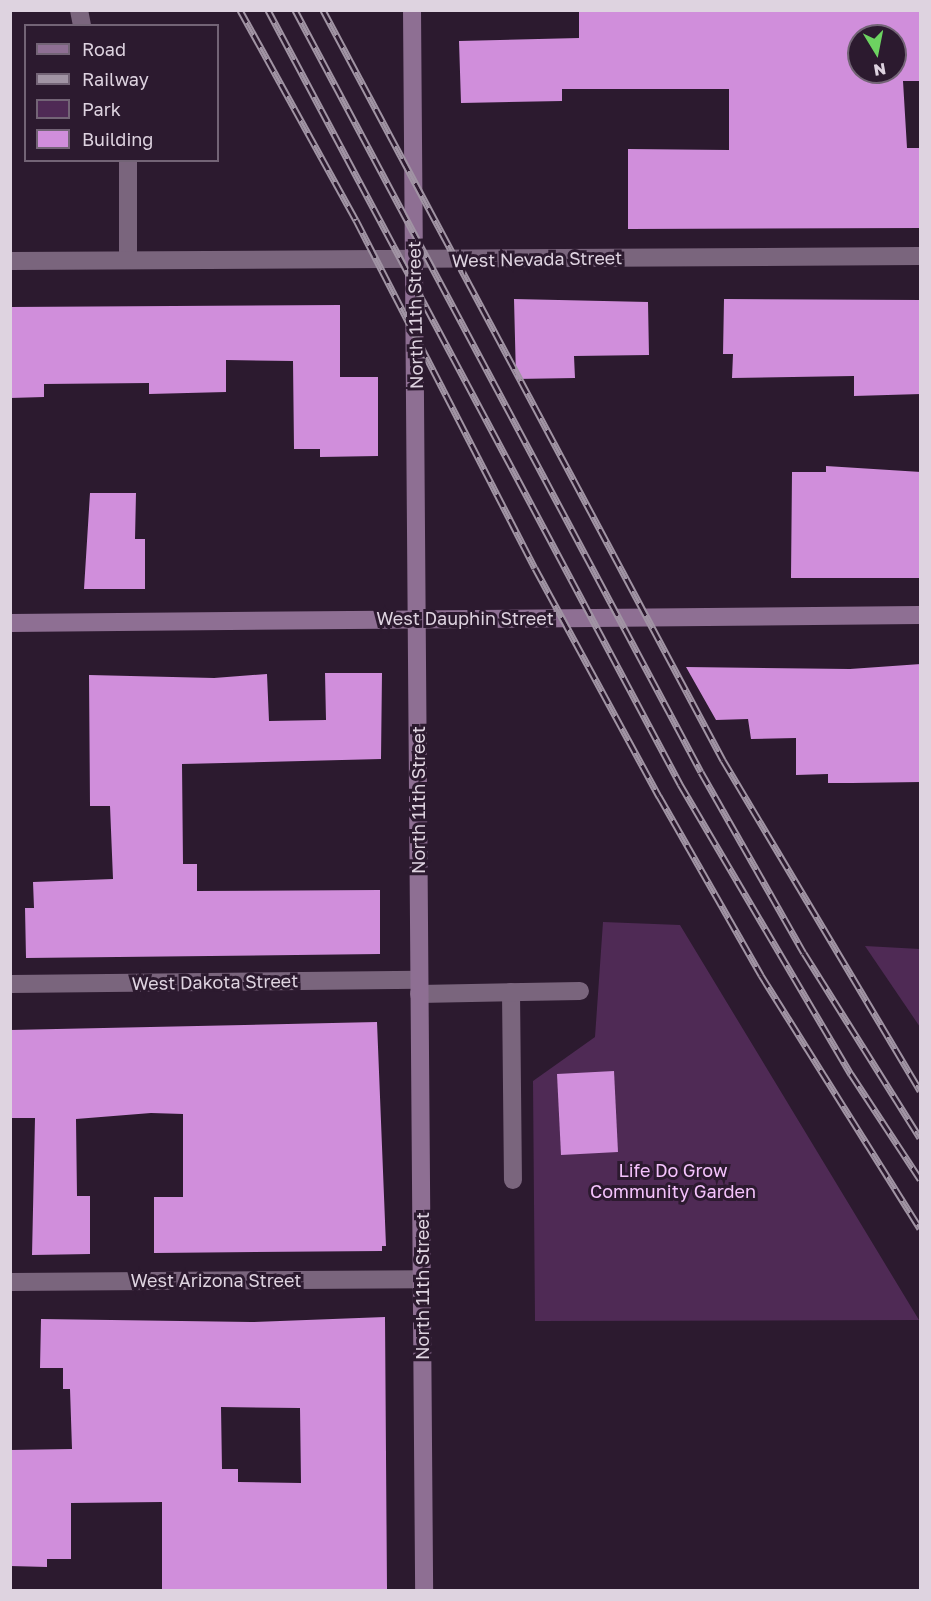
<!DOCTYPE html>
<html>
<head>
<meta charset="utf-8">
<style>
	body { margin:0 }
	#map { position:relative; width:931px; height:1601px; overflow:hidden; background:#2c1a2f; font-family:"Golos Text",sans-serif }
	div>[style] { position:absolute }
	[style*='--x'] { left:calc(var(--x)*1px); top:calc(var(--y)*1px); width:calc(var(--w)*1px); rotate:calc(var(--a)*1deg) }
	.green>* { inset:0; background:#4f2a55 }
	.building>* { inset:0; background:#d08edb }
	.lane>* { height:18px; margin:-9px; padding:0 9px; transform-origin:9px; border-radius:9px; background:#7a657d }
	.street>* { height:18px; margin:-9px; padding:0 9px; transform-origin:9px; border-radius:9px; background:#7a657d }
	.secondary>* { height:18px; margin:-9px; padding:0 9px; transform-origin:9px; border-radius:9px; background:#8e6f93 }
	.rail>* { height:7px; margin-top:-3.5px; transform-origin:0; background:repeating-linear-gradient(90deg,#2c1a2f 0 14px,#a194a4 0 28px); box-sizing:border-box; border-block:2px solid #a194a4 }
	span { translate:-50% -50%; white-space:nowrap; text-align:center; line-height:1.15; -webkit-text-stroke:6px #2c1a2f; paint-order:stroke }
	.street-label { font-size:18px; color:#ded3e0 }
	.park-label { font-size:18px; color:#f5c3fd }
	.frame { position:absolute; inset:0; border:12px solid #ded3e0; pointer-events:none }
	.legend { position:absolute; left:24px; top:24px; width:195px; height:138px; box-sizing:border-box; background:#2c1a2f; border:2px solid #736476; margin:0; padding:8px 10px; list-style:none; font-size:18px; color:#ded3e0 }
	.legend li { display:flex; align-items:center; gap:12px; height:30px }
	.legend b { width:30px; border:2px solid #736476 }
	.north { position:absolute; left:847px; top:24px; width:60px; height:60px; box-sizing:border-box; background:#2c1a2f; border:2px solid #736476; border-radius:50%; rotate:170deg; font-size:16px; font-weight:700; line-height:24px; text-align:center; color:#ded3e0 }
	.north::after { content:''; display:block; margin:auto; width:21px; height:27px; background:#6dd361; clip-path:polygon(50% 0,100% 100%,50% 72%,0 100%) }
</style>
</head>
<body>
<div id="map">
	<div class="green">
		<div style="clip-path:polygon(603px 922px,680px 925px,919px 1320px,535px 1321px,533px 1081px,595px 1037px)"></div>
		<div style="clip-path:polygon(865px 946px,920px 949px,920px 1027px)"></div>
	</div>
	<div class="building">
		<div style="clip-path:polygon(evenodd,579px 10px,921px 10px,921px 81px,903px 81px,907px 148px,921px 148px,921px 228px,628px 229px,628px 149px,729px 150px,729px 89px,562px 89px,562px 101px,461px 103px,459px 41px,579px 38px,579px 10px,859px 36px,895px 36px,895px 72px,859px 72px,859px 36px)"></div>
		<div style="clip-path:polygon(514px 299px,648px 302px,649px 355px,574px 356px,575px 378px,516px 379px)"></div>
		<div style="clip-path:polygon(724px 299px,921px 300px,921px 394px,854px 396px,854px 376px,732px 378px,733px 354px,723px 354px)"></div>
		<div style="clip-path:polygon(340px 305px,340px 377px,378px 377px,378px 456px,320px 457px,320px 449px,294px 449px,293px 361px,226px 360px,226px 392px,149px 394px,149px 383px,44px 384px,44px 397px,10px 398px,10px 307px)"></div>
		<div style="clip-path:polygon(826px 466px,921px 472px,921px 578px,791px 578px,792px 472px,826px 472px)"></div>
		<div style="clip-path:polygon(90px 493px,136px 493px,135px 539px,145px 539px,145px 589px,84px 589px)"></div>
		<div style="clip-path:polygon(921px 664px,921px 782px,852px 783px,828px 783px,828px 774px,796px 775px,796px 738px,751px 739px,748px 719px,716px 720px,686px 667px,850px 669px)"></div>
		<div style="clip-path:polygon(325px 673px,382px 673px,381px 759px,182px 764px,183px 864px,197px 864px,197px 891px,380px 890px,380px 954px,26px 958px,25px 908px,34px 908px,33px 882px,113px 879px,110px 806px,90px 806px,89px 675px,214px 678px,267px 674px,269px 721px,326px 720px)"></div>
		<div style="clip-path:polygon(377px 1022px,386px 1246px,382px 1246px,382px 1251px,154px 1253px,154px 1197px,183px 1197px,183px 1114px,151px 1113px,76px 1119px,77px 1196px,90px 1196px,90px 1254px,32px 1255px,35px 1118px,10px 1118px,10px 1030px)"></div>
		<div style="clip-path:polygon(614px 1071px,618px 1152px,561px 1155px,557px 1074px)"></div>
		<div style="clip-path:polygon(evenodd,385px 1317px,387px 1590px,162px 1590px,162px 1502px,71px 1503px,71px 1559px,47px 1559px,47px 1567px,10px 1566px,10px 1450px,72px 1449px,70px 1389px,63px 1389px,63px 1368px,40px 1368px,41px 1319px,251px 1322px,385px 1317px,221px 1407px,300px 1408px,301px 1483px,238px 1482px,238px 1469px,222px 1469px,221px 1407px)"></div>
	</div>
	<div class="lane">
		<div style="--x:79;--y:10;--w:16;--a:79"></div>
		<div style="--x:128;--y:160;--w:99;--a:90"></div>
		<div style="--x:511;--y:992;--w:188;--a:89.4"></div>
		<div style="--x:419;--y:994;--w:161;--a:-1.1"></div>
	</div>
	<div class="street">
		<div style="--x:10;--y:261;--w:910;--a:-0.31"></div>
		<div style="--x:10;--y:984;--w:409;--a:-0.6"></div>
		<div style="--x:10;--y:1282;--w:411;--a:-0.4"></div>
	</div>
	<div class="secondary">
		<div style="--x:412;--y:10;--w:1580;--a:89.56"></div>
		<div style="--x:10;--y:623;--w:910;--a:-0.5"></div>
	</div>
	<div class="rail">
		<div style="--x:240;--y:10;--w:240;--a:61.1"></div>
		<div style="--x:356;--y:220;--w:391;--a:62.8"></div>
		<div style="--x:535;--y:568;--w:260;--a:61.5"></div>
		<div style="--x:659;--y:796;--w:206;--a:60.3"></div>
		<div style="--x:761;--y:975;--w:299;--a:57.9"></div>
		<div style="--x:268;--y:10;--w:877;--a:61.97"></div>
		<div style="--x:680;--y:784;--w:337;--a:59.5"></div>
		<div style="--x:851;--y:1074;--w:126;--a:56.7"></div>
		<div style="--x:295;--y:10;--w:863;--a:61.95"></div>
		<div style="--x:701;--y:772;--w:208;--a:60.4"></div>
		<div style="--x:804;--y:953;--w:218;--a:57.9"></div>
		<div style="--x:323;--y:10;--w:850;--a:61.93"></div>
		<div style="--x:723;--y:760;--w:385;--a:59.2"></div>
	</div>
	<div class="street-label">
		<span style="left:537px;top:259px;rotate:-1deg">West Nevada Street</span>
		<span style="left:415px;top:315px;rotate:-91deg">North 11th Street</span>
		<span style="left:465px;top:618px">West Dauphin Street</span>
		<span style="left:418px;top:800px;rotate:-90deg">North 11th Street</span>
		<span style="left:215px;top:982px;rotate:-1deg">West Dakota Street</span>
		<span style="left:216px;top:1280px">West Arizona Street</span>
		<span style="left:422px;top:1286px;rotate:-90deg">North 11th Street</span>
	</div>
	<div class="park-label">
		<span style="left:673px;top:1181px">Life Do Grow<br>Community Garden</span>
	</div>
	<div class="frame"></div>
	<ul class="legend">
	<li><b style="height:8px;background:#8e6f93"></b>Road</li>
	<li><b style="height:8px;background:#a194a4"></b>Railway</li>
	<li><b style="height:16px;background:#4f2a55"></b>Park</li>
	<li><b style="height:16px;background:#d08edb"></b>Building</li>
	</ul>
	<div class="north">N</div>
</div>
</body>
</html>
